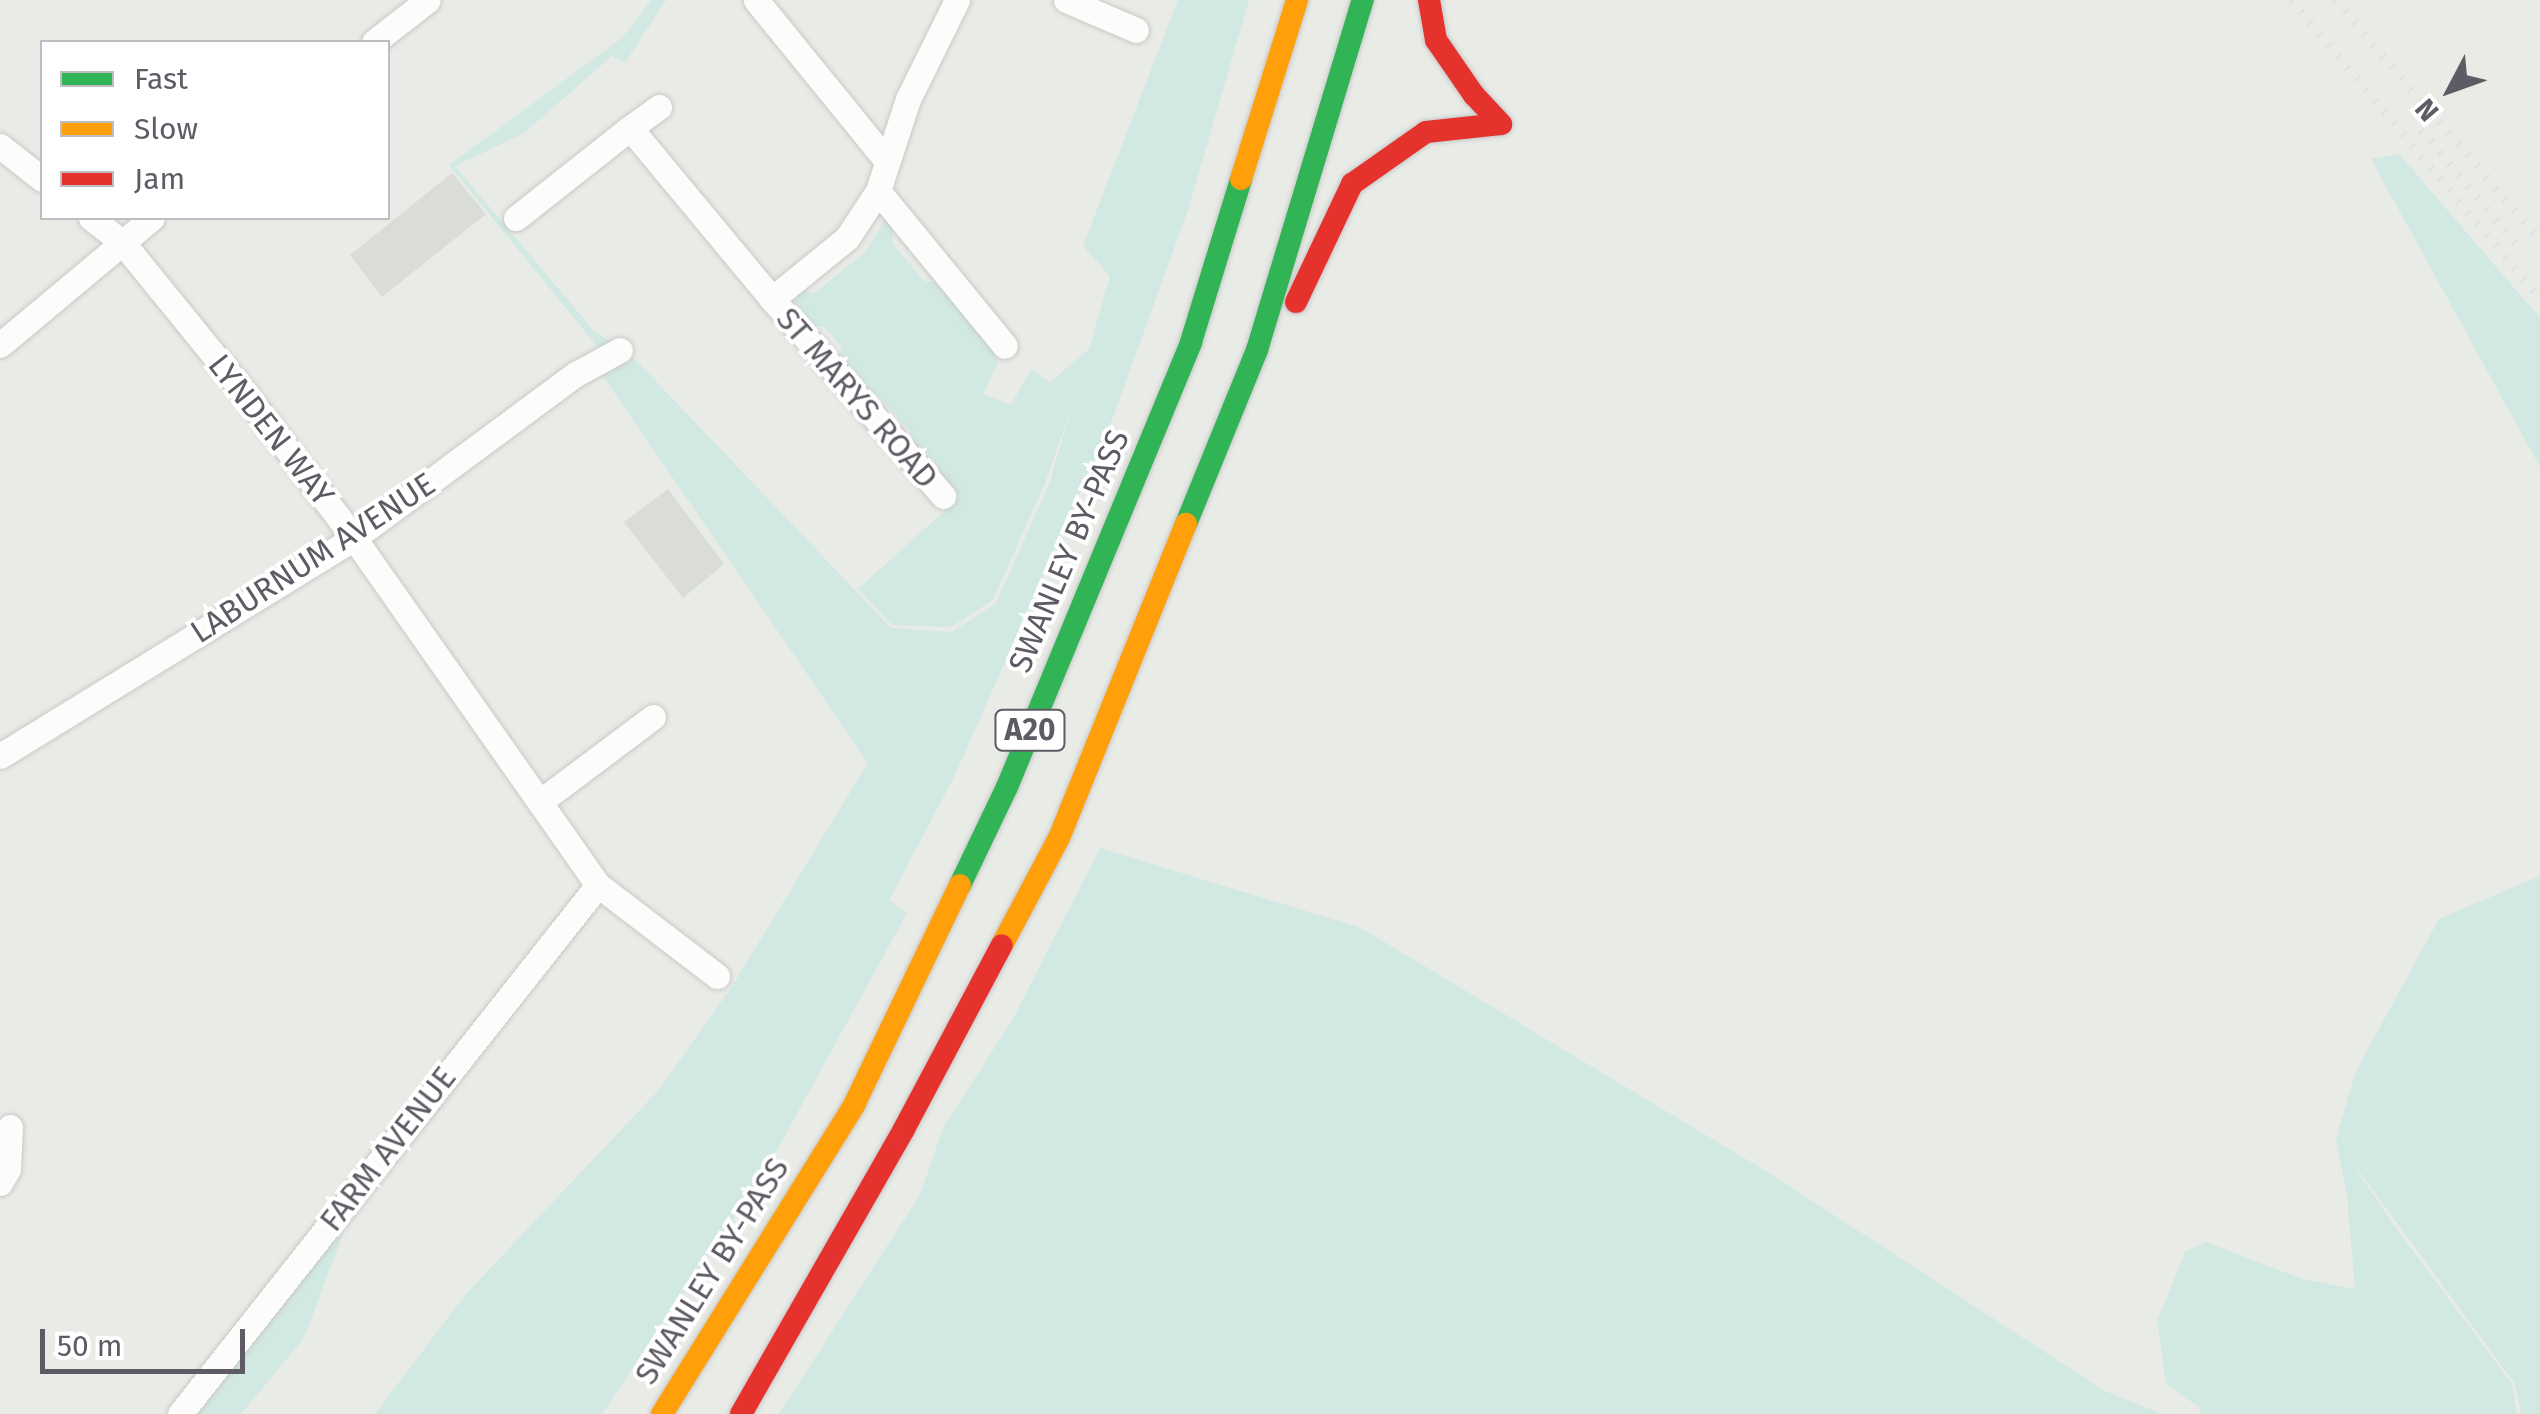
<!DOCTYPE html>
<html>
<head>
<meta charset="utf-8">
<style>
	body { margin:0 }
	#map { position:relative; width:2540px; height:1414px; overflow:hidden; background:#e8ebe6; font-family:"Fira Sans",sans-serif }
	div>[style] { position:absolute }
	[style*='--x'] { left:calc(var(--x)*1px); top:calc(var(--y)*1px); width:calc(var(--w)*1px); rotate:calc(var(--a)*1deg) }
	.industrial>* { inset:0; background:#d9dcd7 }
	.green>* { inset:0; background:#d2e8e2 }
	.roads { filter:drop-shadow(0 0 2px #c9c9c9) drop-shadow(0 0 2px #c9c9c9) }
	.street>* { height:25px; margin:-12.5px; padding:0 12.5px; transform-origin:12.5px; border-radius:12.5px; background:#fcfcfb }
	.fast>* { height:22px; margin:-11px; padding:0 11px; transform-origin:11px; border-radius:11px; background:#30b455 }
	.slow>* { height:22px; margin:-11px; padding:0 11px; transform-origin:11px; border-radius:11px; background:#ff9f0a }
	.jam>* { height:22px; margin:-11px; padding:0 11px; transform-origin:11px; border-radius:11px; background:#e5322d }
	.rail>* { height:8px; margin-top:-4px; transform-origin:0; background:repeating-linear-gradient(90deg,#e2e2e2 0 2.5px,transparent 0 14.5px) }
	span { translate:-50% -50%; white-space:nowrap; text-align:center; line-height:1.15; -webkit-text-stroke:8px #fff; paint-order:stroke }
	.shield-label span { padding:2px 8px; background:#fff; border:2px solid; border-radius:8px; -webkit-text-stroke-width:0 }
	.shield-label { font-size:30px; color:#5e5b64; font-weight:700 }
	.street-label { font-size:32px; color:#5e5b64 }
	.legend { position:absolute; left:40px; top:40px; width:350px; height:180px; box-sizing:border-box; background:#fff; border:2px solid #bfbdc1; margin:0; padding:12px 18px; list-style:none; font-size:30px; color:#5e5b64 }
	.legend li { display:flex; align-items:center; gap:20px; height:50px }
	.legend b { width:50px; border:2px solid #bfbdc1 }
	.north { position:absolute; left:2400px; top:40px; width:100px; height:100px; -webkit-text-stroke:8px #fff; paint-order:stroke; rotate:229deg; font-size:28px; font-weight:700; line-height:40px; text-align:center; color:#5e5b64 }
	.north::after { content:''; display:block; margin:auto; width:35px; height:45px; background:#5e5b64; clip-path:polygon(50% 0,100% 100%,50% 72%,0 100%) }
	.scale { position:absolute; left:40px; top:1329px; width:205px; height:45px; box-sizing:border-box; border:5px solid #5e5b64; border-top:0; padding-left:12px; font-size:30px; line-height:35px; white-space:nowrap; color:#5e5b64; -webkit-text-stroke:8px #fff; paint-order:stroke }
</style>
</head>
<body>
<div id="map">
	<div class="industrial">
		<div style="clip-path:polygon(452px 173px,486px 214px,382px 297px,350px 255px)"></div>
		<div style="clip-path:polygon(668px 489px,724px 564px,683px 598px,624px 522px)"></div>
	</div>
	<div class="green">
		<div style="clip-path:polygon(651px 0,666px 0,625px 63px,612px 56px,524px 133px,455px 166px,594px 331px,629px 353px,891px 628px,952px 632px,996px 603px,1050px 482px,1072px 405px,1046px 481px,993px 600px,951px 627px,892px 625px,858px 589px,959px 498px,930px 457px,923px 459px,909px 449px,910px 431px,876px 394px,859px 394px,840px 364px,841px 346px,825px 327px,808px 326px,795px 301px,800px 292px,815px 293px,866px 251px,887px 216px,894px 224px,892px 243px,924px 281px,939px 283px,993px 349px,998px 362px,983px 394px,1011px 405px,1031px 369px,1050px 382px,1089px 349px,1110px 276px,1083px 246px,1178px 0,1249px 0,1188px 210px,1112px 420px,955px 775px,889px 900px,907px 913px,766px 1170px,602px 1414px,375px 1414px,466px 1294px,657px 1092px,731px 988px,868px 763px,603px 376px,614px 367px,449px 165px,622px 38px)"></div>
		<div style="clip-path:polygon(2399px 154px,2540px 318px,2540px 467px,2371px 159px)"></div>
		<div style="clip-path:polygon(1100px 848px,1361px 928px,1769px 1173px,2105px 1391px,2163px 1414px,779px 1414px,920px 1195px,943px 1128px,1013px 1019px)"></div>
		<div style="clip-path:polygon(2540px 876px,2540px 1414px,2521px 1414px,2515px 1384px,2342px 1148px,2393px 1224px,2512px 1384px,2517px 1414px,2200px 1414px,2199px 1407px,2166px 1384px,2157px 1320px,2186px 1251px,2206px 1242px,2302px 1279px,2355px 1289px,2347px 1195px,2336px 1139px,2356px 1071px,2439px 919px)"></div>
		<div style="clip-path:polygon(349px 1218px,304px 1338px,241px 1414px,194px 1414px)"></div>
	</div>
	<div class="roads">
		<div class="street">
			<div style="--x:756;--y:0;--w:208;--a:50.9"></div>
			<div style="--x:957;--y:0;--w:110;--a:116.3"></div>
			<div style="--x:908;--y:99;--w:97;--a:108.1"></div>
			<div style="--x:878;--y:191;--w:200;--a:50.7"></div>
			<div style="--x:1066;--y:0;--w:76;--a:23.2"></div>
			<div style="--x:374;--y:42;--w:68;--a:-37.9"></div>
			<div style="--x:659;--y:107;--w:36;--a:144"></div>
			<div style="--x:630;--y:128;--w:222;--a:50.3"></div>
			<div style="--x:0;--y:146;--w:53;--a:38.2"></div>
			<div style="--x:878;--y:191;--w:56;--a:123.4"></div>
			<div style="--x:847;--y:238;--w:97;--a:140.9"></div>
			<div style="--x:772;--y:299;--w:261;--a:49"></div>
			<div style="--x:91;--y:218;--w:39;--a:38"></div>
			<div style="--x:122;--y:242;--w:198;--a:50.9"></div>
			<div style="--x:247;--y:396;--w:178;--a:53"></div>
			<div style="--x:354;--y:538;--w:424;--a:54.9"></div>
			<div style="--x:598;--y:885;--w:150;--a:37.4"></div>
			<div style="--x:516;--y:218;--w:145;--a:-38.3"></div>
			<div style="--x:0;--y:345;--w:198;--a:-39.9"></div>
			<div style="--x:0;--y:756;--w:416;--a:-31.6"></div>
			<div style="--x:354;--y:538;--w:276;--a:-36.5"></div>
			<div style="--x:576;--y:374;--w:50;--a:-28.6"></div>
			<div style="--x:541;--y:801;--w:140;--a:-36.9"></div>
			<div style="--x:0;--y:1183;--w:16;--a:-60"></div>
			<div style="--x:8;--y:1169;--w:42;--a:-87.3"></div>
			<div style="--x:180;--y:1414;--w:674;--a:-51.69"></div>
		</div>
		<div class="fast">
			<div style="--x:1186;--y:524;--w:188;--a:-67.8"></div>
			<div style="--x:1257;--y:350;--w:366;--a:-73.2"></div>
			<div style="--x:960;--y:885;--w:109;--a:-64.4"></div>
			<div style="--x:1007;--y:787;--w:482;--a:-67.5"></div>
			<div style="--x:1191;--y:342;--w:170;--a:-72.9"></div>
		</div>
		<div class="slow">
			<div style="--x:1241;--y:179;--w:188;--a:-72.6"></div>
			<div style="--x:1002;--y:945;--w:121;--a:-62"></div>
			<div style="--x:1059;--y:838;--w:339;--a:-68"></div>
			<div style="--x:662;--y:1414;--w:364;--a:-58.1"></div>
			<div style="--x:854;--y:1105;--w:244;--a:-64.3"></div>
		</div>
		<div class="jam">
			<div style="--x:1429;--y:0;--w:41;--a:80.1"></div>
			<div style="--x:1436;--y:40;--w:67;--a:55.4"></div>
			<div style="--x:1474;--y:95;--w:40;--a:47"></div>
			<div style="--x:1296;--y:302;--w:131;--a:-64.6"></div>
			<div style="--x:1352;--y:184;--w:90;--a:-35.1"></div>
			<div style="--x:1426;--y:132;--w:75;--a:-6.1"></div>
			<div style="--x:741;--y:1414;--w:328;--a:-60.2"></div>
			<div style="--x:904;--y:1129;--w:208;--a:-62"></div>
		</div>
	</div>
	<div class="rail">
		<div style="--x:2291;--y:0;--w:389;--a:50.2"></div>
		<div style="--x:2335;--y:0;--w:316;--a:49.5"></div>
		<div style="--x:2421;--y:130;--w:155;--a:50.2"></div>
	</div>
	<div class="shield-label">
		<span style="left:1030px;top:730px">A20</span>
	</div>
	<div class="street-label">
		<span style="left:857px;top:398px;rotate:49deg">ST MARYS ROAD</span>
		<span style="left:271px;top:430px;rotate:52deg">LYNDEN WAY</span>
		<span style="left:1069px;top:551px;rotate:-67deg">SWANLEY BY-PASS</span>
		<span style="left:313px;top:558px;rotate:-33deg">LABURNUM AVENUE</span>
		<span style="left:388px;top:1149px;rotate:-52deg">FARM AVENUE</span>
		<span style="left:712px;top:1271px;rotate:-58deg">SWANLEY BY-PASS</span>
	</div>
	<ul class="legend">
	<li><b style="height:12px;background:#30b455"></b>Fast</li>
	<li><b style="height:12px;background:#ff9f0a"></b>Slow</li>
	<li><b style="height:12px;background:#e5322d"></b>Jam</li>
	</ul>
	<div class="north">N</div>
	<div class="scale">50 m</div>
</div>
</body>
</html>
